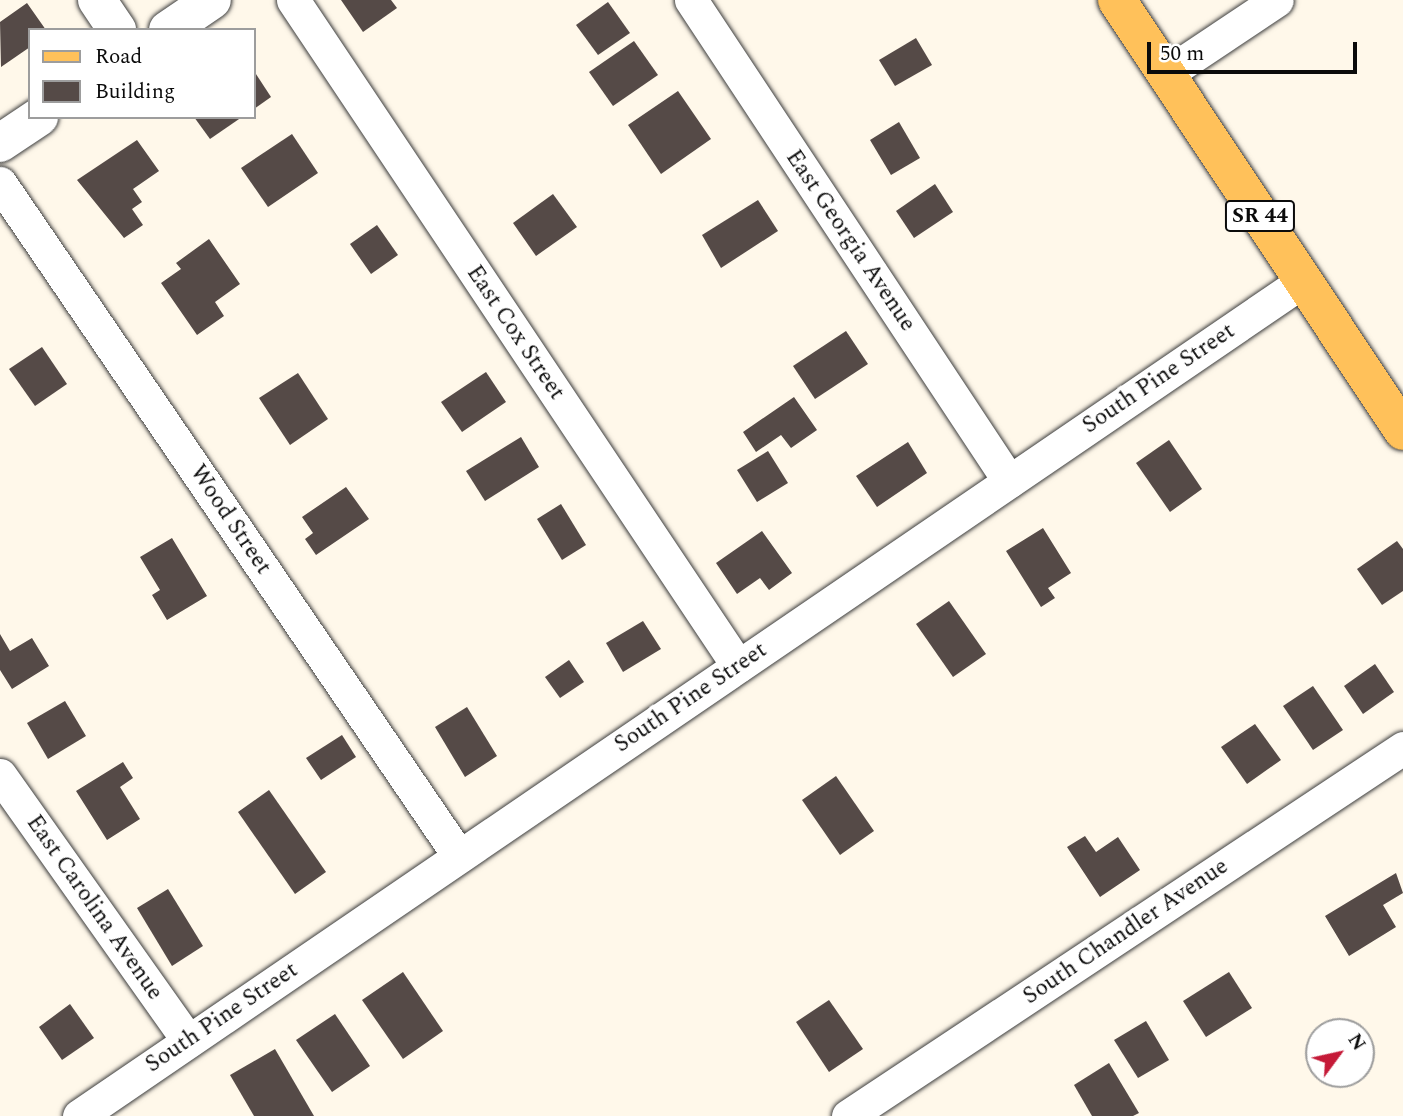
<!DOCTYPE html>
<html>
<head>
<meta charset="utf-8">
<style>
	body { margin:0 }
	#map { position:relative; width:1403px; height:1116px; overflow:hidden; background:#fff8ea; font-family:Spectral,serif }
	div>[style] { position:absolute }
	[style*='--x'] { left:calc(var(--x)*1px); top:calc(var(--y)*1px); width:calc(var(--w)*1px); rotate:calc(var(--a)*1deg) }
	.building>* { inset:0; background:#554a47 }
	.roads { filter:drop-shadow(0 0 2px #3e3e3e) drop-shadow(0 0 2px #3e3e3e) }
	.minor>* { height:33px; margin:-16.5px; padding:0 16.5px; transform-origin:16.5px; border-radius:16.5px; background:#fff }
	.tertiary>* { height:38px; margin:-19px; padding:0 19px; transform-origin:19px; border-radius:19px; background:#fff }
	.primary>* { height:38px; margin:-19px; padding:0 19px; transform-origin:19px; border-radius:19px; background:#ffc15a }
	span { translate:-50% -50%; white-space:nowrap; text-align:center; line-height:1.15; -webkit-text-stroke:7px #fff; paint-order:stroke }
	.shield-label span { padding:2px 5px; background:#fff; border:2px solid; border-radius:5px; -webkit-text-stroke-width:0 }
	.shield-label { font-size:21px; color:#0b0b0b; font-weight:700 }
	.street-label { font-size:23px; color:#0b0b0b }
	.legend { position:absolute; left:28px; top:28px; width:228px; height:91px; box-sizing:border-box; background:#fff; border:2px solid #9d9d9d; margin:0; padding:9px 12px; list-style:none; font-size:21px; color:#0b0b0b }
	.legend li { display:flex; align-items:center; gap:14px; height:35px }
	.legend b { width:35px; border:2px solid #9d9d9d }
	.north { position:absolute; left:1305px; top:1018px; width:70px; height:70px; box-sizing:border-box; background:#fff; border:2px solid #9d9d9d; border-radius:50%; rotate:57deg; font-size:19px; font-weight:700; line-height:28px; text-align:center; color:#0b0b0b }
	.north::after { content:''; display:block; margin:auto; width:24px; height:32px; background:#c51a38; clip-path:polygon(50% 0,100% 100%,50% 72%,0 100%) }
	.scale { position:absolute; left:1147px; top:42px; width:210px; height:32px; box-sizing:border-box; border:4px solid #0b0b0b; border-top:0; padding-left:9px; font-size:21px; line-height:24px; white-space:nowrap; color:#0b0b0b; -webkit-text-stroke:5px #fff; paint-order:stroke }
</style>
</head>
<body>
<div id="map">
	<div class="building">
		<div style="clip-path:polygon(341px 0,391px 0,397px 8px,363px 32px)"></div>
		<div style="clip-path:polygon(608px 2px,630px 33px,598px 55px,576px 25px)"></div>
		<div style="clip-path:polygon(27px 3px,46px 30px,30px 30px,30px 47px,1px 67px,0 22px)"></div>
		<div style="clip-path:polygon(916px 38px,932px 65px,895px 86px,879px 60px)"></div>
		<div style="clip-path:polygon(634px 41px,658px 75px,613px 106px,589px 72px)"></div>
		<div style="clip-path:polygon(254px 71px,271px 97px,254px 109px)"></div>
		<div style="clip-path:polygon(678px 91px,711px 139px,661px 174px,628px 125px)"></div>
		<div style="clip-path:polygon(194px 117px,242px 117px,210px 139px)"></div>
		<div style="clip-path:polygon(899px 122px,920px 158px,891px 175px,870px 140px)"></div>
		<div style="clip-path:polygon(292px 134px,318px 173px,268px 207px,241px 168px)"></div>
		<div style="clip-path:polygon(137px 140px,159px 171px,133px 189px,142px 202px,132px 209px,143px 225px,124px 238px,77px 180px)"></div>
		<div style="clip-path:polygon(935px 184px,953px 212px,914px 238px,896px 211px)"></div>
		<div style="clip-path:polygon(553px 194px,577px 227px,536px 256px,513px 223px)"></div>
		<div style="clip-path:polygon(758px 200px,778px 231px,721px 268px,702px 235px)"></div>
		<div style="clip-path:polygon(377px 225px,398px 255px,371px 274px,350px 244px)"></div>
		<div style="clip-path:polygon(209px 239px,240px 284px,215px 302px,224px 316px,197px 335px,161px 283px,181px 269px,176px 263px)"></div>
		<div style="clip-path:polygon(846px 331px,868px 364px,815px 399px,793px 366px)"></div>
		<div style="clip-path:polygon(42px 347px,67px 384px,35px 406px,9px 369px)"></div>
		<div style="clip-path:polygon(486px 372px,506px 402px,462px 432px,441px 402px)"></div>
		<div style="clip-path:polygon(298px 373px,328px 419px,290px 445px,259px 398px)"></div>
		<div style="clip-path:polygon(794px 397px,817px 430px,791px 448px,781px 435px,756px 452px,743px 432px)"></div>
		<div style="clip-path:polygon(521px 437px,539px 467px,485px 501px,466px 471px)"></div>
		<div style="clip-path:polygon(1169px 440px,1202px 489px,1170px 512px,1136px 463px)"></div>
		<div style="clip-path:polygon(908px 442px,927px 473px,877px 507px,856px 476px)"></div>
		<div style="clip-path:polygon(768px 451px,788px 483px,757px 502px,737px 470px)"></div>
		<div style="clip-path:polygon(346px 487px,369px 519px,316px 555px,305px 539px,313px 533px,302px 517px)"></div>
		<div style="clip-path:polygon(561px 504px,586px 545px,562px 560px,537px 519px)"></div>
		<div style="clip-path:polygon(1043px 528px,1071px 573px,1048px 588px,1055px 598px,1041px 607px,1006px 551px)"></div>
		<div style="clip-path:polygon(762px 531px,792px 573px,769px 590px,760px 578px,737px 594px,716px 563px)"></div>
		<div style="clip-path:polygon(172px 538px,207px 596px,167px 620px,152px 595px,160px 590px,140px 557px)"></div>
		<div style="clip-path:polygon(1397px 541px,1403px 549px,1403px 591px,1382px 605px,1357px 569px)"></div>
		<div style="clip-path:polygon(949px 601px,986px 654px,953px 677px,916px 624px)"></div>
		<div style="clip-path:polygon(643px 621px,661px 649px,623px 672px,606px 643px)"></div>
		<div style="clip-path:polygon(0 634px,10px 651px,32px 638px,49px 666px,12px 689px,0 670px)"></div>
		<div style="clip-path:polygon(569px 660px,584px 682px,560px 698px,545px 677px)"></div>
		<div style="clip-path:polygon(1375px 664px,1394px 692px,1363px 714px,1344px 686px)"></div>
		<div style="clip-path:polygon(1313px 686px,1343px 730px,1313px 750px,1283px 706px)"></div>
		<div style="clip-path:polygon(65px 701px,86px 736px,48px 759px,27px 723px)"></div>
		<div style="clip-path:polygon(467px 707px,497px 756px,465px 777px,435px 727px)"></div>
		<div style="clip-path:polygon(1255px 724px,1281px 760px,1247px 784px,1221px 747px)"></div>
		<div style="clip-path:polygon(342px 735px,356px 757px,321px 780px,306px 758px)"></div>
		<div style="clip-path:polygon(123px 762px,133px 778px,120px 787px,140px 819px,107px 840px,76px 791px)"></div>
		<div style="clip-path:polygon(836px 776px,874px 831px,840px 855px,802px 800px)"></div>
		<div style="clip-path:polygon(269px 790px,326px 872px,295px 894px,238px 812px)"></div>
		<div style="clip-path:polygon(1085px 836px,1096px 852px,1118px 837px,1140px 870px,1100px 897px,1067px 847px)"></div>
		<div style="clip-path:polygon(1396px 873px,1403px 893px,1383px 905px,1396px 927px,1349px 956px,1325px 916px)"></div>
		<div style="clip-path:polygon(168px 889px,203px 946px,172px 966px,137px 908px)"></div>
		<div style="clip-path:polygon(403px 972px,443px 1031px,403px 1059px,362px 1000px)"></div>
		<div style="clip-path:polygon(1229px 972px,1252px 1008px,1206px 1037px,1183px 1001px)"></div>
		<div style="clip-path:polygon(829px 1000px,863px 1049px,829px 1072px,796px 1022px)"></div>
		<div style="clip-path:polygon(70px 1004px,94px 1038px,62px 1060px,39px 1027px)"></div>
		<div style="clip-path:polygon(335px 1014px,370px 1066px,332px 1092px,296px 1040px)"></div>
		<div style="clip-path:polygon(1146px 1021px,1169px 1060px,1138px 1078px,1114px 1040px)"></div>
		<div style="clip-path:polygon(275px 1049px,314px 1116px,254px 1116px,230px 1075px)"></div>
		<div style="clip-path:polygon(1109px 1063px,1139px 1113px,1133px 1116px,1092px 1116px,1074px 1085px)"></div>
	</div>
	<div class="roads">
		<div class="minor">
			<div style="--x:293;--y:0;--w:801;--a:56.25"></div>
			<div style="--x:691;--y:0;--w:577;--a:56.53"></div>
			<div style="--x:1166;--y:74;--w:133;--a:-33.7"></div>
			<div style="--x:0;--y:183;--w:815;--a:55.71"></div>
			<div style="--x:0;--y:775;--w:326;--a:54.7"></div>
			<div style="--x:79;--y:1116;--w:1482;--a:-34.3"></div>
			<div style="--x:848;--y:1116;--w:666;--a:-33.55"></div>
		</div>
		<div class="tertiary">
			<div style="--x:97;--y:0;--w:36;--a:56"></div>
			<div style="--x:168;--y:30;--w:53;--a:-34.3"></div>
			<div style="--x:0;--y:143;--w:47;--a:-33.7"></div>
		</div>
		<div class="primary">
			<div style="--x:1117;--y:0;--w:517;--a:56.43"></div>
		</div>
	</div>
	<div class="shield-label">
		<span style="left:1260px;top:216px">SR 44</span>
	</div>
	<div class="street-label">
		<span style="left:850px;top:241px;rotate:56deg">East Georgia Avenue</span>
		<span style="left:515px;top:333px;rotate:56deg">East Cox Street</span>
		<span style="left:1159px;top:379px;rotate:-34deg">South Pine Street</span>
		<span style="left:230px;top:520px;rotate:56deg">Wood Street</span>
		<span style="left:691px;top:698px;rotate:-34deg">South Pine Street</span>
		<span style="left:94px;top:908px;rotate:55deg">East Carolina Avenue</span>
		<span style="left:1126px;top:932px;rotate:-34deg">South Chandler Avenue</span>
		<span style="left:222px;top:1018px;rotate:-34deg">South Pine Street</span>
	</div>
	<ul class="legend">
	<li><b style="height:9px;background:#ffc15a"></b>Road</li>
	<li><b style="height:19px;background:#554a47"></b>Building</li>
	</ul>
	<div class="north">N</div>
	<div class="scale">50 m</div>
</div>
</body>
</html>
